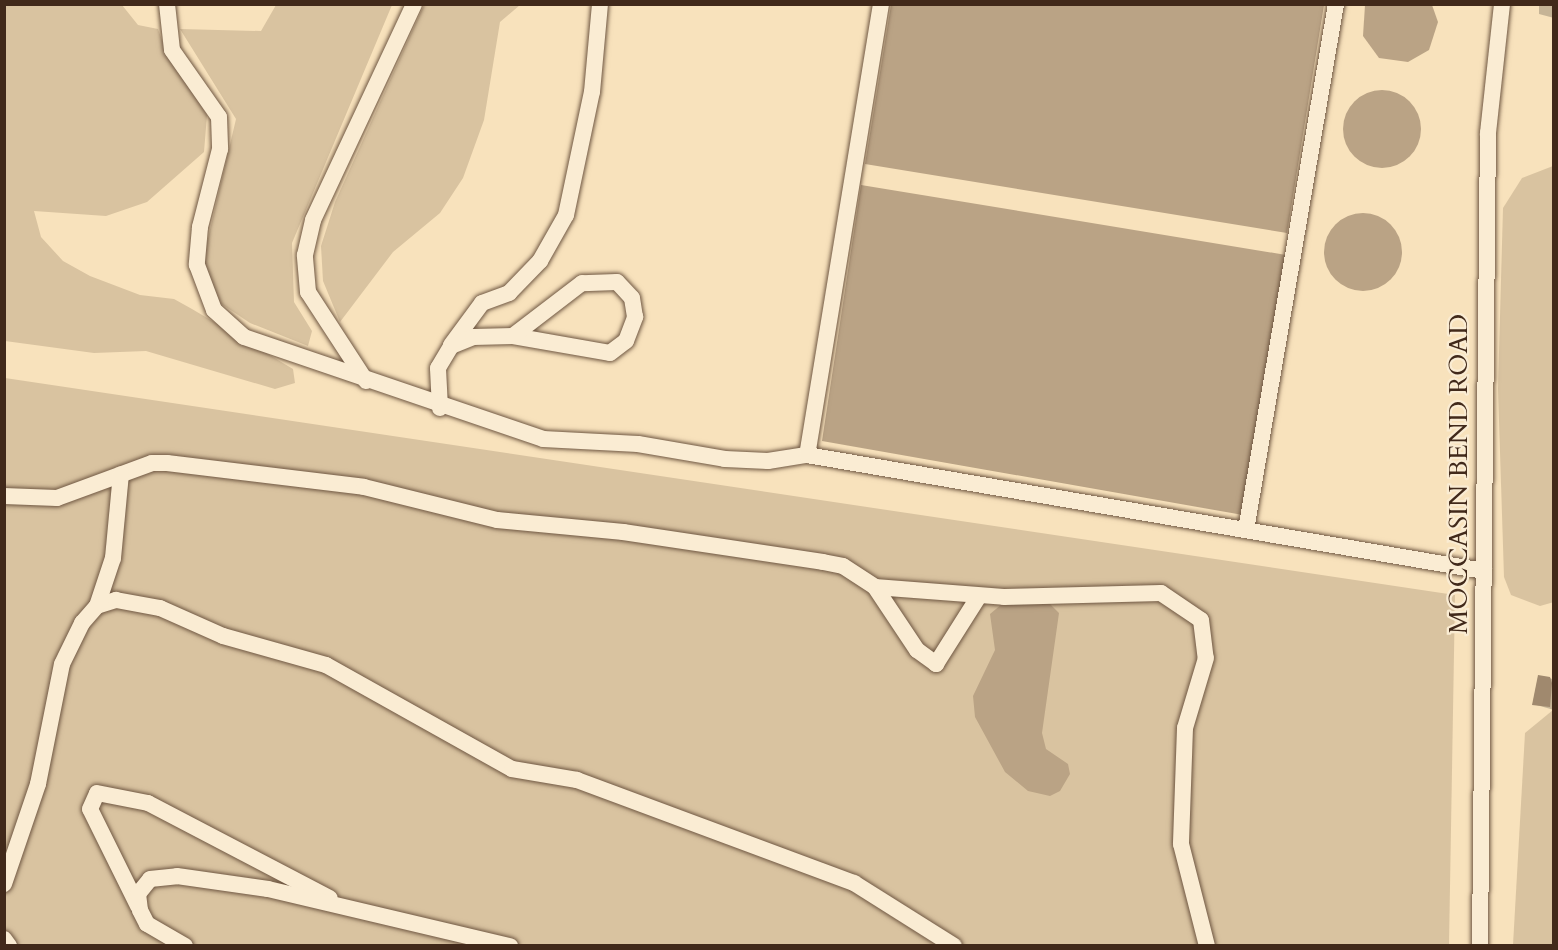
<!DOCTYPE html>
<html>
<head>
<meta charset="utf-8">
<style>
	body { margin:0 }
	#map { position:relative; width:1558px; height:950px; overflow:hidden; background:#f8e2bc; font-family:Cardo,serif }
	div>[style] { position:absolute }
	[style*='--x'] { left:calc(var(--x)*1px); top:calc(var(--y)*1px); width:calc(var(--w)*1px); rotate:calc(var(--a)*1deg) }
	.green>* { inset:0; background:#d9c3a0 }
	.water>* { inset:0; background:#baa385 }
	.round { border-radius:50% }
	.shadow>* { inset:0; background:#0003 }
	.building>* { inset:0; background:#a0896e }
	.roads { filter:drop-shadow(0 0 2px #6f5742) drop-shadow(0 0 2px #6f5742) }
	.minor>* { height:16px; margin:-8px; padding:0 8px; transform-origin:8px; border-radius:8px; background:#faecd3 }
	span { translate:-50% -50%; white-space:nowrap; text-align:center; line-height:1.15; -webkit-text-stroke:4.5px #faecd3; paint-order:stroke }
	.street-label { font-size:26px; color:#41291a }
	.frame { position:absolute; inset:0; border:6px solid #41291a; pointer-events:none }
</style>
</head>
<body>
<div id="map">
	<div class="green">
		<div style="clip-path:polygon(5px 5px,122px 5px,138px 25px,158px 29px,167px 54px,207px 115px,204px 152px,147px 202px,106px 216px,34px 211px,41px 237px,63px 261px,90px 276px,140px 295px,174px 299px,192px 309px,293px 369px,295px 383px,275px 389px,146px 351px,94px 353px,5px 341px)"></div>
		<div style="clip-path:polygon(276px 5px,392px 5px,292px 243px,294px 302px,312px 331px,308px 346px,250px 323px,220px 303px,202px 264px,236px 119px,180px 29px,261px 31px)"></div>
		<div style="clip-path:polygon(424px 5px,520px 5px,500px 22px,484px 120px,463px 178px,440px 213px,393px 252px,340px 322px,323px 281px,321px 246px,335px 202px)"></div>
		<div style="clip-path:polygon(1553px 166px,1554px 602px,1540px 606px,1511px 595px,1504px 577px,1498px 389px,1503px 208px,1522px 178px)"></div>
		<div style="clip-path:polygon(5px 378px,1455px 595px,1449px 945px,5px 945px)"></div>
		<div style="clip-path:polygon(1553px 710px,1553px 945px,1513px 945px,1525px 733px)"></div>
	</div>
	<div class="water">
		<div style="clip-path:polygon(891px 5px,1324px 5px,1287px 233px,865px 164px)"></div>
		<div style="clip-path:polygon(1365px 5px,1432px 5px,1438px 22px,1429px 50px,1408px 62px,1379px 58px,1363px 36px)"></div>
		<div class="round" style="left:1343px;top:90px;width:78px;height:78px"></div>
		<div style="clip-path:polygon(861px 185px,1286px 255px,1243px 515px,822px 441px)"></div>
		<div class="round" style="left:1324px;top:213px;width:78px;height:78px"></div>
		<div style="clip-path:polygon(1002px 604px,1050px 604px,1059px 613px,1042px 733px,1046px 749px,1068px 764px,1070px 774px,1060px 791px,1050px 796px,1028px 791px,1005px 772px,975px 717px,973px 696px,995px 650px,990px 614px)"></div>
	</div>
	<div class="shadow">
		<div style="clip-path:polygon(1539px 4px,1554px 4px,1554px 18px,1539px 14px)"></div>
		<div style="clip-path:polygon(1550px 678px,1554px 680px,1554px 710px,1533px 704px)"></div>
	</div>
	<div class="building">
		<div style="clip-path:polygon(1538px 675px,1550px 677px,1552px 683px,1550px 707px,1532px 705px)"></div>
	</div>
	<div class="roads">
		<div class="minor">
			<div style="--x:167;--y:4;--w:46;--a:83.8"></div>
			<div style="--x:172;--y:50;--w:82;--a:55"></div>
			<div style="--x:219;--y:117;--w:32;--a:88"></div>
			<div style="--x:220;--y:149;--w:81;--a:104.4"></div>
			<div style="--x:200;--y:227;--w:38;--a:95"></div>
			<div style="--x:197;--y:265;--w:48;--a:69.3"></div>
			<div style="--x:214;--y:310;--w:40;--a:42"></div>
			<div style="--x:244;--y:337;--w:316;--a:18.8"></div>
			<div style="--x:543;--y:439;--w:95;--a:3"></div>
			<div style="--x:638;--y:444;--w:88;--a:9.8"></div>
			<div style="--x:725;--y:459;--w:43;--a:2.7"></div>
			<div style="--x:768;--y:461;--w:39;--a:-9"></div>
			<div style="--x:881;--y:4;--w:457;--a:99.3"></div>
			<div style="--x:807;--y:455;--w:687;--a:9.72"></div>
			<div style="--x:451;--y:345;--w:52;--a:-53.6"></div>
			<div style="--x:482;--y:303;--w:29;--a:-20"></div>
			<div style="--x:509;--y:293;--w:45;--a:-45.9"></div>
			<div style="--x:540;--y:261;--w:53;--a:-60.5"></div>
			<div style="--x:566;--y:215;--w:126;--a:-78.1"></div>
			<div style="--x:592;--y:92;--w:88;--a:-84.8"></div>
			<div style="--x:366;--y:381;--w:106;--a:-123.1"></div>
			<div style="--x:308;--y:292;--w:37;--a:-95"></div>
			<div style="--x:305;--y:255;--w:36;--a:-77"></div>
			<div style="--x:313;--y:220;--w:238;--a:-64.9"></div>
			<div style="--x:440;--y:408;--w:40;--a:-92.9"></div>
			<div style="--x:438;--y:368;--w:26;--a:-59"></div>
			<div style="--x:451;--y:346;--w:24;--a:-22"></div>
			<div style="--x:473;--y:337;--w:40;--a:-1.4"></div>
			<div style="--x:513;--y:336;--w:98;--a:9.9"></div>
			<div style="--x:610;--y:353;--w:20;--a:-37"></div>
			<div style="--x:626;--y:341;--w:26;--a:-69"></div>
			<div style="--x:635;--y:317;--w:19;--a:-99"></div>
			<div style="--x:632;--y:298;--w:22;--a:-133"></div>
			<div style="--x:617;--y:282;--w:35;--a:178"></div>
			<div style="--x:582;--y:283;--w:87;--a:142.5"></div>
			<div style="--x:4;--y:496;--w:53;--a:2.2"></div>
			<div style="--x:57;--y:498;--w:101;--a:-20.2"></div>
			<div style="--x:152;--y:463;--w:15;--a:0"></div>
			<div style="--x:167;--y:463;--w:198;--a:6.9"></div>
			<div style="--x:364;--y:487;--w:137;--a:13.9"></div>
			<div style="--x:497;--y:520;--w:127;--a:5.4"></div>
			<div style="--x:623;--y:532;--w:202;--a:8.5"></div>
			<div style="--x:823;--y:562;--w:20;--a:11"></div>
			<div style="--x:843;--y:566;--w:38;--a:33"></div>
			<div style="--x:875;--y:587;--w:76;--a:56.3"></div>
			<div style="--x:917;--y:650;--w:24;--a:36"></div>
			<div style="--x:936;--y:664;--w:80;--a:-57.7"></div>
			<div style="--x:1246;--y:530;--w:534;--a:-80.29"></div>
			<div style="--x:875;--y:587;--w:129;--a:4.4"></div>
			<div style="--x:1004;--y:597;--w:157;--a:-1.5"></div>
			<div style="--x:1161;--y:593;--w:48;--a:34"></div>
			<div style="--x:1201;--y:620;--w:38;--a:83"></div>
			<div style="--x:1206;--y:658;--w:73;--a:106.7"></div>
			<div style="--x:1185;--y:728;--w:116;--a:92"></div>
			<div style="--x:1181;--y:844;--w:105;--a:75.7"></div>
			<div style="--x:97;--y:606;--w:20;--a:-18"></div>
			<div style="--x:116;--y:600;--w:45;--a:10.3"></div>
			<div style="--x:160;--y:608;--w:69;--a:24"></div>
			<div style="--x:223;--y:636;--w:107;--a:15.7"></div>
			<div style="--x:326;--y:665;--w:213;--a:29.2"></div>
			<div style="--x:512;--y:769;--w:66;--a:9.6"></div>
			<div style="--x:577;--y:780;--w:296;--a:20.4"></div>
			<div style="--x:854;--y:883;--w:118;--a:32.2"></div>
			<div style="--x:4;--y:884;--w:106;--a:-71.2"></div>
			<div style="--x:38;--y:784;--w:122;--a:-78.7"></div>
			<div style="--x:62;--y:664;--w:46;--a:-64"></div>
			<div style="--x:82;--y:623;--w:23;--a:-49"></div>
			<div style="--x:97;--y:606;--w:51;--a:-71.6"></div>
			<div style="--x:113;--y:558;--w:84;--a:-84.6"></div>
			<div style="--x:138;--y:906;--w:108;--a:-116.3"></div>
			<div style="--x:90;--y:809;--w:17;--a:-66"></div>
			<div style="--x:97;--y:793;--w:52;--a:11.1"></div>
			<div style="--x:148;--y:803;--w:205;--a:27.6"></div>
			<div style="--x:4;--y:939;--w:9;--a:54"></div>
			<div style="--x:185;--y:946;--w:44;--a:-149.9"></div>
			<div style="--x:147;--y:924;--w:16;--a:-117"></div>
			<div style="--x:140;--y:910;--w:16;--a:-97"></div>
			<div style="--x:138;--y:894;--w:19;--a:-51"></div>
			<div style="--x:150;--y:879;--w:27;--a:-6"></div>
			<div style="--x:177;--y:876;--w:92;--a:8.1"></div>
			<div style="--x:268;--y:889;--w:249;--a:13.3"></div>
			<div style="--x:1480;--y:946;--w:813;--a:-89.44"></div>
			<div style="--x:1488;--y:133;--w:130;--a:-83.8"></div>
		</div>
	</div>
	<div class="street-label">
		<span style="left:1459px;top:474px;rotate:-90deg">MOCCASIN BEND ROAD</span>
	</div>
	<div class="frame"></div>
</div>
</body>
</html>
